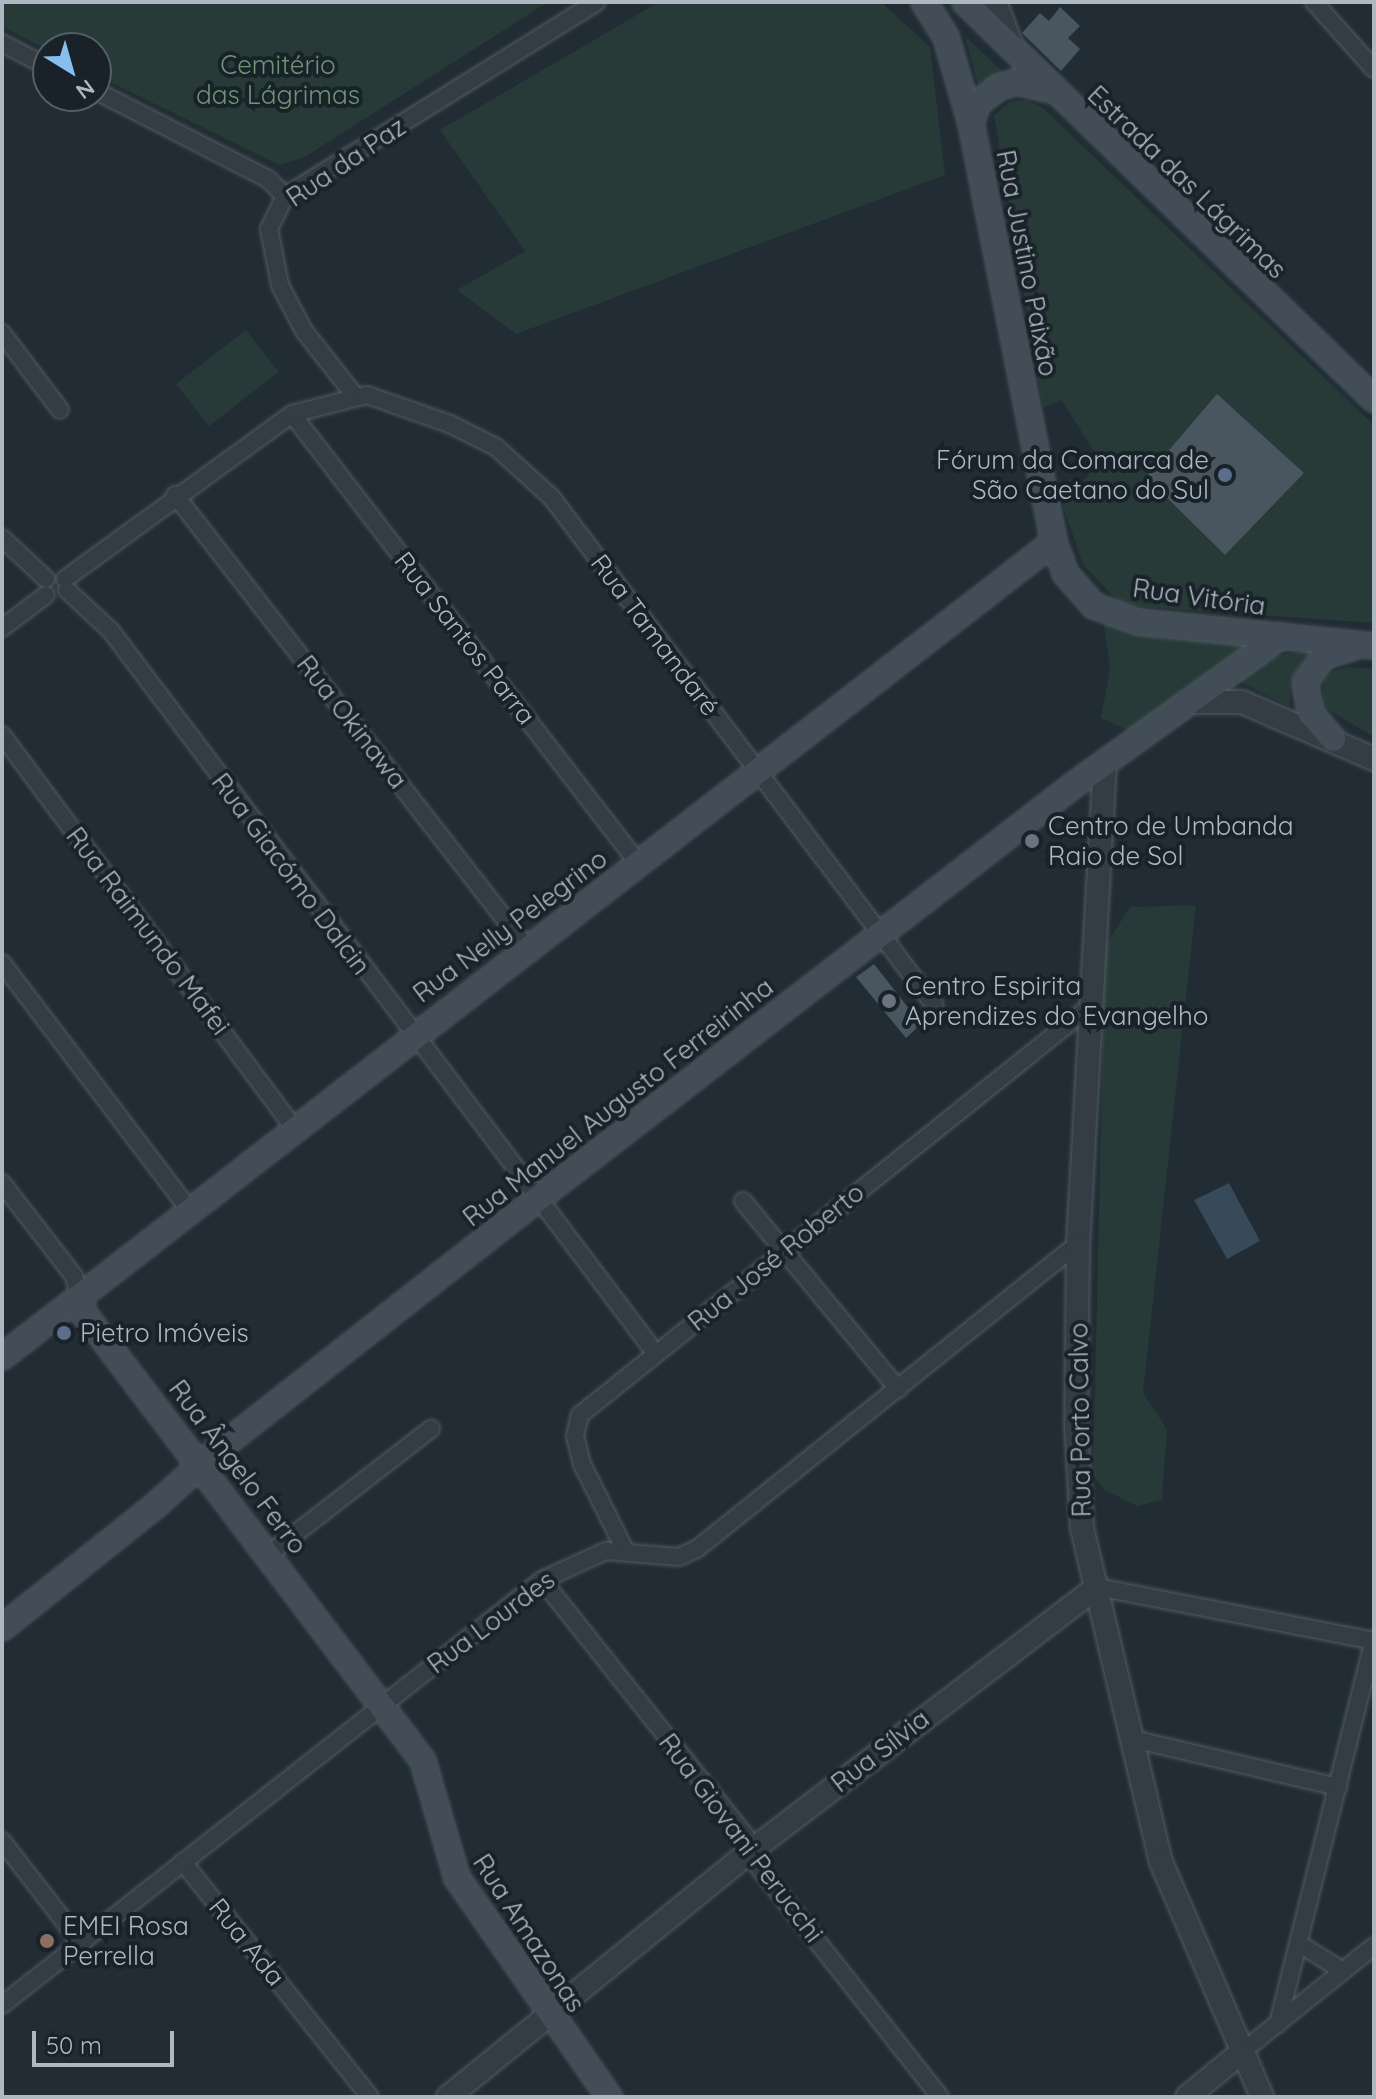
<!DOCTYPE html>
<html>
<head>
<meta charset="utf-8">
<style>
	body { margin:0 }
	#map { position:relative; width:1376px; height:2099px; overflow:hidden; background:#212c34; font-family:Quicksand,sans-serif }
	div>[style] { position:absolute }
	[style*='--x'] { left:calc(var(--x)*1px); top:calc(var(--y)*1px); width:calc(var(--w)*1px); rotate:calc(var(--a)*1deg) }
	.green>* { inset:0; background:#273a37 }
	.water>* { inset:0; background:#364a5a }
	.building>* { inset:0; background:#49565f }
	.roads { filter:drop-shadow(0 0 2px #515b62) drop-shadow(0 0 2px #515b62) }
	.minor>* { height:16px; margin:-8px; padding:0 8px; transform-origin:8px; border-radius:8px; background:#343d44 }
	.tertiary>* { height:22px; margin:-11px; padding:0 11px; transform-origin:11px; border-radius:11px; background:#343d44 }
	.secondary>* { height:24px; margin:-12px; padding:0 12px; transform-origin:12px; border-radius:12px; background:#424d57 }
	.dots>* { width:22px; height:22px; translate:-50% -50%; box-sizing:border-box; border:4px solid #192229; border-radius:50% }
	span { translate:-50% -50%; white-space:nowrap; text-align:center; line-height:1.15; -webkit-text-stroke:8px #192229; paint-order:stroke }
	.park-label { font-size:26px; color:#709572 }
	.street-label { font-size:26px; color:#aeb8c1 }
	.poi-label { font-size:26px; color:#aeb8c1 }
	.right { translate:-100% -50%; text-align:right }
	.left { translate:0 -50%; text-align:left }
	.frame { position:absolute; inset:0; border:4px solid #aeb8c1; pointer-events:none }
	.north { position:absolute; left:32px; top:32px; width:80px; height:80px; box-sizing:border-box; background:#192229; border:2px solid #555e66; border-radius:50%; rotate:143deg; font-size:22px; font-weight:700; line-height:32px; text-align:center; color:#aeb8c1 }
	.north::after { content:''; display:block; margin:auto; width:28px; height:36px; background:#87beee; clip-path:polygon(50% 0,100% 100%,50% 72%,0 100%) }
	.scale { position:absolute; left:32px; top:2031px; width:142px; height:36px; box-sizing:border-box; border:4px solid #aeb8c1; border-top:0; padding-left:10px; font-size:24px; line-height:28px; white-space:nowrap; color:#aeb8c1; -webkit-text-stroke:6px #192229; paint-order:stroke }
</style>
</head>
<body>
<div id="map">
	<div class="green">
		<div style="clip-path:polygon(2px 2px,548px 2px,303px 158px,279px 165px,96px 75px,96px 48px,48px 50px,2px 27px)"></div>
		<div style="clip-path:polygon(659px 2px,881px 2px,930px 47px,945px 175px,516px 334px,457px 290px,525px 251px,440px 130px)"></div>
		<div style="clip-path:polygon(965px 36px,1004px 73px,978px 85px)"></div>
		<div style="clip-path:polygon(1027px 100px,1043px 108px,1374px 425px,1374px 623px,1143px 607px,1118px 601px,1083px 565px,1063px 506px,1100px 460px,1061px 400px,1043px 408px,994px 115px,1010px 102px)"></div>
		<div style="clip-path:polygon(246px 330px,279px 372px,209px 426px,176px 384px)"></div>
		<div style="clip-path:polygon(1103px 618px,1130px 632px,1159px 637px,1251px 644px,1130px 731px,1101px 718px,1110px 669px)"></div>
		<div style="clip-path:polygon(1309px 651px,1290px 681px,1290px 707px,1238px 681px,1274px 656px)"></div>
		<div style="clip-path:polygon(1348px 667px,1374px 669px,1374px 737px,1322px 706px,1324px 681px,1333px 671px)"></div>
		<div style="clip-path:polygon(1196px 905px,1143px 1393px,1167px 1429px,1162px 1500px,1137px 1506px,1103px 1489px,1093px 1474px,1105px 946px,1130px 907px)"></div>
	</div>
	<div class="water">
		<div style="clip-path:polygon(1229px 1183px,1260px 1241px,1227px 1259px,1194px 1200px)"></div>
	</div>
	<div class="building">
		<div style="clip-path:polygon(1060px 7px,1080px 26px,1068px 38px,1080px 49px,1061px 71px,1022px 33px,1040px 13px,1049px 21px)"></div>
		<div style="clip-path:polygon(1217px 394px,1304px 473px,1225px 555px,1146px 477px)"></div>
		<div style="clip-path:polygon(874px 964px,921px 1024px,906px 1038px,856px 977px)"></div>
	</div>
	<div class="roads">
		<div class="minor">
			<div style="--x:1314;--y:2;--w:90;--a:48.2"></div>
			<div style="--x:2;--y:43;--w:52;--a:27.6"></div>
			<div style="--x:96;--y:91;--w:193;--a:27.1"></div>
			<div style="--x:268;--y:179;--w:24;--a:45"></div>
			<div style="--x:2;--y:333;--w:96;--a:53"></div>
			<div style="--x:356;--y:397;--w:84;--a:-128.2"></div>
			<div style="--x:304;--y:331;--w:52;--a:-117.6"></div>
			<div style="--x:280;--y:285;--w:57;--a:-101.1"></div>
			<div style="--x:269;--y:229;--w:37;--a:-64"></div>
			<div style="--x:285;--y:196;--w:367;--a:-31.9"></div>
			<div style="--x:292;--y:414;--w:567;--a:52.38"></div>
			<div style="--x:175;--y:495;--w:575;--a:52.13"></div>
			<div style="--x:2;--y:538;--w:60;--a:43"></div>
			<div style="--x:65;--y:579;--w:281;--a:-36"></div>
			<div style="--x:292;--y:414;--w:77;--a:-14.2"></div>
			<div style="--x:367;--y:395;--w:88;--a:19.3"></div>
			<div style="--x:450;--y:424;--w:51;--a:26.6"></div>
			<div style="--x:496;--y:447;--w:76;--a:42.3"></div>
			<div style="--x:552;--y:498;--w:636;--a:52.99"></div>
			<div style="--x:67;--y:590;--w:60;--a:43"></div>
			<div style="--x:111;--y:631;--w:905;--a:52.99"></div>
			<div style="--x:2;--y:628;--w:55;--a:-36.9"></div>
			<div style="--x:2;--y:735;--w:488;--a:53.4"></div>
			<div style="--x:2;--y:963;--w:309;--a:52.8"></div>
			<div style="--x:2;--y:1183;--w:118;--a:52.3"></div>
			<div style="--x:74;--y:1276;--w:22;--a:77"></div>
			<div style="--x:743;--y:1201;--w:244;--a:50.5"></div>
			<div style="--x:625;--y:1550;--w:96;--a:-116.6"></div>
			<div style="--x:582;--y:1464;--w:29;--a:-104"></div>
			<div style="--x:575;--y:1436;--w:22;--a:-77"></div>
			<div style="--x:580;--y:1415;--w:651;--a:-38.7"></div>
			<div style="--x:269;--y:1554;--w:205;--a:-37.7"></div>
			<div style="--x:542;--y:1580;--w:326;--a:51.5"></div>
			<div style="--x:745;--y:1835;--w:37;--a:66"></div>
			<div style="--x:760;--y:1869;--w:290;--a:51.7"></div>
			<div style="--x:1097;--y:1587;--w:282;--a:11"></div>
			<div style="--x:1129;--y:1738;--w:215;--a:13.2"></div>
			<div style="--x:2;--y:1841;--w:129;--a:52.2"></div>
			<div style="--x:183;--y:1862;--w:300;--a:51.5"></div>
			<div style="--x:1298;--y:1943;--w:53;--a:31.9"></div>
			<div style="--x:2;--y:2005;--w:687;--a:-38.2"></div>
			<div style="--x:542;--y:1580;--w:70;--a:-24.4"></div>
			<div style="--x:606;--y:1551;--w:73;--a:4.7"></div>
			<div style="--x:679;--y:1557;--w:21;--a:-25"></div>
			<div style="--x:698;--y:1548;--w:487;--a:-38.7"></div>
			<div style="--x:1278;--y:2024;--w:396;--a:-76"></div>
			<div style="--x:1243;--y:2051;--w:168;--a:-38.7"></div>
		</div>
		<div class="tertiary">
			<div style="--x:995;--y:2;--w:50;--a:69"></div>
			<div style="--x:1187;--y:702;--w:55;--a:0"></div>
			<div style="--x:1242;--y:702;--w:144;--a:23.4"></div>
			<div style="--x:1105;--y:762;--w:483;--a:93.2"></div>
			<div style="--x:1078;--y:1244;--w:179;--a:90.6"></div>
			<div style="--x:1076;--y:1423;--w:105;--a:86.7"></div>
			<div style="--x:1082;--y:1528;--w:343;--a:76.7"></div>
			<div style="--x:1161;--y:1862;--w:256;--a:66.7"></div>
			<div style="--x:448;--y:2097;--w:392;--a:-39.1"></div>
			<div style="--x:752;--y:1850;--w:434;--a:-37.3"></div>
			<div style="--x:1187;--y:2097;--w:72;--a:-39.4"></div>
		</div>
		<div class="secondary">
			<div style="--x:924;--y:2;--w:41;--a:57.8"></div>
			<div style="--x:946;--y:37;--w:90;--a:73.8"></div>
			<div style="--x:971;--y:123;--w:427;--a:78.8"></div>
			<div style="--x:1054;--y:542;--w:33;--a:70"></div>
			<div style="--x:1065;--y:573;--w:44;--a:48.7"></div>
			<div style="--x:1094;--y:606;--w:48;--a:19.6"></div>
			<div style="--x:1139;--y:622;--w:236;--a:5.8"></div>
			<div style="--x:965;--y:2;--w:570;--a:44.15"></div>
			<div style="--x:971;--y:123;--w:21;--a:-71"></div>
			<div style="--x:978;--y:103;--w:26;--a:-37"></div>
			<div style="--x:999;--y:87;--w:19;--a:-16"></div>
			<div style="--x:1017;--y:82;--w:35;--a:13"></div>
			<div style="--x:1333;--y:739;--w:33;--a:-131"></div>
			<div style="--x:1311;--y:714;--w:32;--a:-101"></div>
			<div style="--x:1305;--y:683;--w:33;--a:-55"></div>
			<div style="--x:1324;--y:656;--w:30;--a:-17"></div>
			<div style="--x:79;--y:1297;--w:19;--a:72"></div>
			<div style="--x:85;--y:1315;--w:560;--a:52.84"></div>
			<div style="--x:423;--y:1761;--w:122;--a:73.8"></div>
			<div style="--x:457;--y:1878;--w:267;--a:55.2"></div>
			<div style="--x:2;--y:1357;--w:1331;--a:-37.77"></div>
			<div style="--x:2;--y:1628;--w:197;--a:-38.6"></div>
			<div style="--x:156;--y:1505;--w:81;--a:-42"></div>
			<div style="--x:216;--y:1451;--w:389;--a:-38.1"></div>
			<div style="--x:522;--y:1211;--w:699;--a:-37.67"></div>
			<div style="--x:1075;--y:784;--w:254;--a:-35.7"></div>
		</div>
	</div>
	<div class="dots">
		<div style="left:1225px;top:475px;background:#5c6f8a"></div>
		<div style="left:1032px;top:841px;background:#6b7280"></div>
		<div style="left:889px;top:1001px;background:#6b7280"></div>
		<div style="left:64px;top:1333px;background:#5c6f8a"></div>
		<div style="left:47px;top:1941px;background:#8d6e63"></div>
	</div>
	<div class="park-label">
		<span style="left:278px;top:80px">Cemitério<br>das Lágrimas</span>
	</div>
	<div class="street-label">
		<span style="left:346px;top:162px;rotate:-34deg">Rua da Paz</span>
		<span style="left:1187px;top:182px;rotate:44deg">Estrada das Lágrimas</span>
		<span style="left:1027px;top:263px;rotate:79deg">Rua Justino Paixão</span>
		<span style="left:1199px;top:597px;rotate:8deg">Rua Vitória</span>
		<span style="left:655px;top:635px;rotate:53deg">Rua Tamandaré</span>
		<span style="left:465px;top:638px;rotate:52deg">Rua Santos Parra</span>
		<span style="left:352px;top:722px;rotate:52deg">Rua Okinawa</span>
		<span style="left:291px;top:874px;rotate:53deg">Rua Giacómo Dalcin</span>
		<span style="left:510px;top:926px;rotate:-37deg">Rua Nelly Pelegrino</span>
		<span style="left:148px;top:931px;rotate:53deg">Rua Raimundo Mafei</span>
		<span style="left:618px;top:1102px;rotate:-38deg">Rua Manuel Augusto Ferreirinha</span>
		<span style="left:776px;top:1257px;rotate:-39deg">Rua José Roberto</span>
		<span style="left:1080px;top:1420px;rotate:-91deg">Rua Porto Calvo</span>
		<span style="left:238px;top:1467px;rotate:53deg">Rua Ângelo Ferro</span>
		<span style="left:491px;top:1622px;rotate:-37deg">Rua Lourdes</span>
		<span style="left:880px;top:1751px;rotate:-38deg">Rua Sílvia</span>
		<span style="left:741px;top:1838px;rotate:53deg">Rua Giovani Perucchi</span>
		<span style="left:529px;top:1933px;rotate:57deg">Rua Amazonas</span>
		<span style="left:247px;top:1942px;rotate:51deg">Rua Ada</span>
	</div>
	<div class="poi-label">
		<span class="right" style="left:1209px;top:475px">Fórum da Comarca de<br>São Caetano do Sul</span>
		<span class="left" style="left:1048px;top:841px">Centro de Umbanda<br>Raio de Sol</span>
		<span class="left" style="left:905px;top:1001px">Centro Espirita<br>Aprendizes do Evangelho</span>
		<span class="left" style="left:80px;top:1333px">Pietro Imóveis</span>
		<span class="left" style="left:63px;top:1941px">EMEI Rosa<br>Perrella</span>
	</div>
	<div class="frame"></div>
	<div class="north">N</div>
	<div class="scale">50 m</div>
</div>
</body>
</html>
